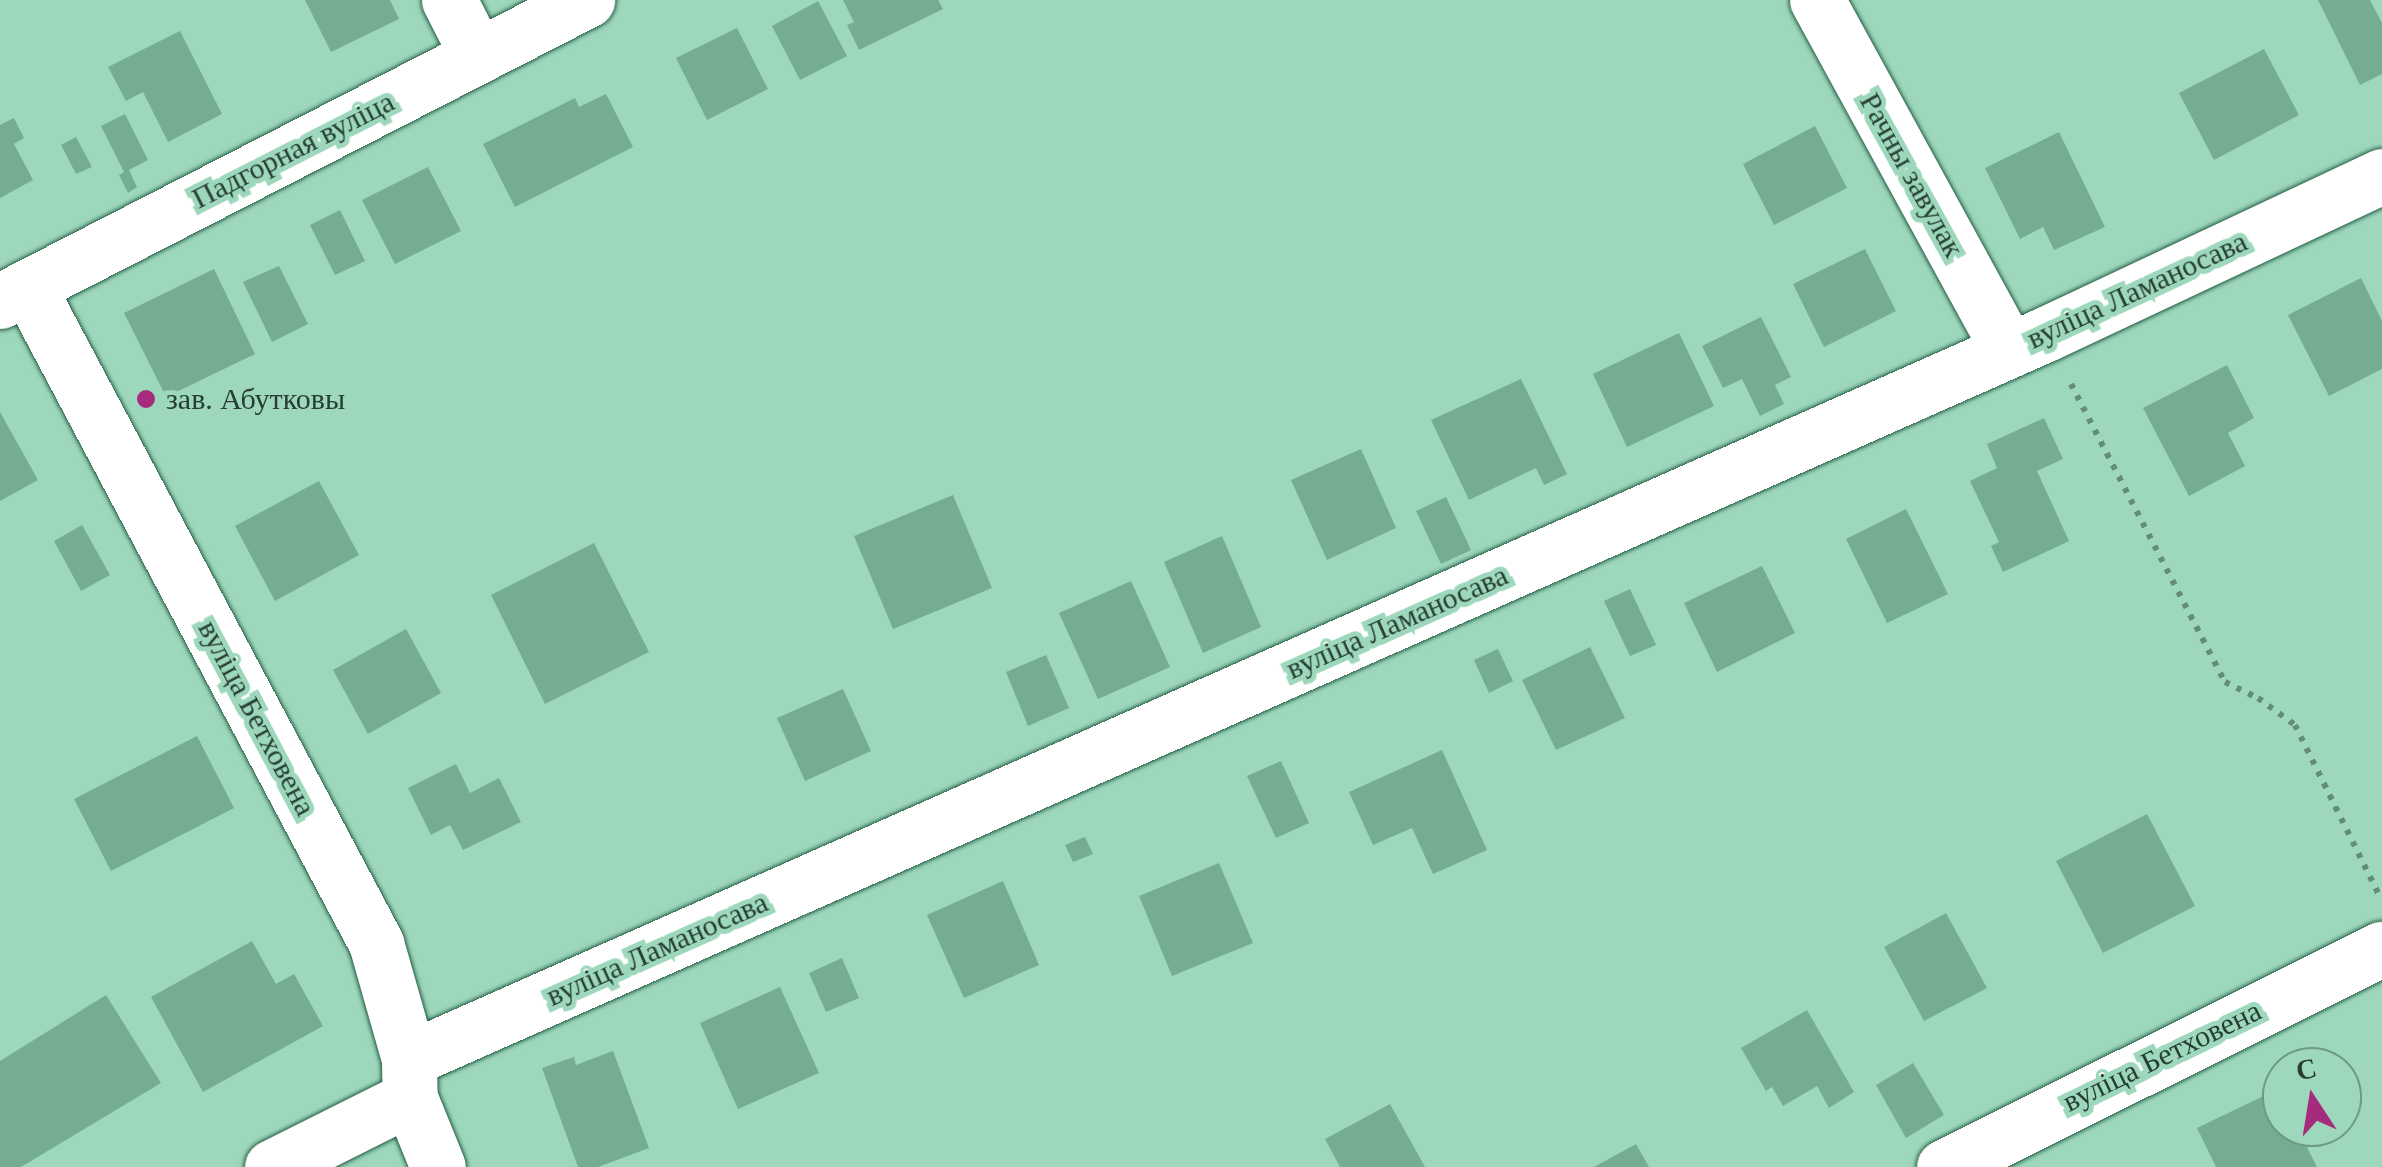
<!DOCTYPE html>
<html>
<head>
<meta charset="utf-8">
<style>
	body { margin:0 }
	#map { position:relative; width:2382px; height:1167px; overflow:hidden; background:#9ed8bc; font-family:"Times New Roman",serif }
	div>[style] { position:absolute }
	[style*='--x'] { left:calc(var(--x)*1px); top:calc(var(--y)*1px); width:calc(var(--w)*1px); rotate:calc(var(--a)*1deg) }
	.building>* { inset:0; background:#74ad92 }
	.path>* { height:6px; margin-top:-3px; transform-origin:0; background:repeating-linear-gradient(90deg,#638c79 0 5px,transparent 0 13px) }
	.roads { filter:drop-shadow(0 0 2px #235c44) drop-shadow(0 0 2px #235c44) }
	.minor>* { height:55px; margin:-27.5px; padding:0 27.5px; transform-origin:27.5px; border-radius:27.5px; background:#fff }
	.dots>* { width:28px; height:28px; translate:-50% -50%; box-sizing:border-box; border:5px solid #9ed8bc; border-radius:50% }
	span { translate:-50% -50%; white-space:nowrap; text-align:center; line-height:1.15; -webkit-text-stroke:10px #9ed8bc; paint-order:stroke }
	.street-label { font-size:30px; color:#263e33 }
	.poi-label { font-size:30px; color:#263e33 }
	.left { translate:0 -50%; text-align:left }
	.north { position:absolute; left:2262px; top:1047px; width:100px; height:100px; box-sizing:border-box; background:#9ed8bc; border:2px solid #6e9a85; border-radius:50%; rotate:348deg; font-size:28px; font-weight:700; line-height:40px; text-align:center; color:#263e33 }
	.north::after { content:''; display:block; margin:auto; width:35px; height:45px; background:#a52b7f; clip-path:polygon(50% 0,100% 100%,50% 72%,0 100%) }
</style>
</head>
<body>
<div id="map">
	<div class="building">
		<div style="clip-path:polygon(305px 0,390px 0,399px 19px,331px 52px)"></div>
		<div style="clip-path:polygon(843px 0,938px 0,943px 9px,859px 50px,847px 25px,854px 22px)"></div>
		<div style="clip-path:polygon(2318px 0,2370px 0,2382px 23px,2382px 74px,2360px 85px)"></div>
		<div style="clip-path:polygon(818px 1px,847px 56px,800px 80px,772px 26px)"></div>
		<div style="clip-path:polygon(737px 28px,768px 89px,707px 120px,676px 58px)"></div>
		<div style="clip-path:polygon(180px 31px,222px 114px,168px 142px,143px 92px,126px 101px,108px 67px)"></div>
		<div style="clip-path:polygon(2264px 49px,2299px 115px,2214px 160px,2179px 93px)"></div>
		<div style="clip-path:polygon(606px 94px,633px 147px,515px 207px,483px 144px,575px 98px,579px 107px)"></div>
		<div style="clip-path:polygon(125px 114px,148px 160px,129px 170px,137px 187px,128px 193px,119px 175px,124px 172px,101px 126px)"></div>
		<div style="clip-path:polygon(14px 118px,24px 138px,14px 144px,33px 180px,0 198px,0 125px)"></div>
		<div style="clip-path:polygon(1815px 126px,1847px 188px,1774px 225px,1743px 164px)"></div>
		<div style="clip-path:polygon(2059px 132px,2105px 227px,2054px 250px,2043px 227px,2020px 239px,1985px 168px)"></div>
		<div style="clip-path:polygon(76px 137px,92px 167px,76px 174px,61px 145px)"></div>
		<div style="clip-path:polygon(428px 167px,461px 231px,395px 264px,362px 200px)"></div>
		<div style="clip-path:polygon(340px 210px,365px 261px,335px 275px,310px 225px)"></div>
		<div style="clip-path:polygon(1865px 249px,1896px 311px,1824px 347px,1793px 284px)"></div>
		<div style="clip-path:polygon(279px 266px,308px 324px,272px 342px,243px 282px)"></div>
		<div style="clip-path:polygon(214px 269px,255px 354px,166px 397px,124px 313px)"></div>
		<div style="clip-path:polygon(2361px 278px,2382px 321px,2382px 369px,2329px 396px,2288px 315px)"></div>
		<div style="clip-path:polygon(1761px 317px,1791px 377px,1775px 385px,1784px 404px,1760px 416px,1742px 379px,1723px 388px,1702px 346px)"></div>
		<div style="clip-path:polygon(1679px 333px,1714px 406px,1627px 447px,1593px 374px)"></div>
		<div style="clip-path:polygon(2227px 365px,2254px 418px,2228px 433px,2245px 466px,2189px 496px,2143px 408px)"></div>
		<div style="clip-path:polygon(1521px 379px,1567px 474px,1544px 485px,1536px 468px,1469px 500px,1431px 420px)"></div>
		<div style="clip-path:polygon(0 412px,38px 480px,0 501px)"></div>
		<div style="clip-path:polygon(2044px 418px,2063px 459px,2037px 471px,2069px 541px,2003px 572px,1991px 546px,1999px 542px,1970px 481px,1997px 468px,1987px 444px)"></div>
		<div style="clip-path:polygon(1361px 449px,1396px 528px,1327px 560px,1291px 480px)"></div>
		<div style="clip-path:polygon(319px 481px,359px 555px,275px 601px,235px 526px)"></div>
		<div style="clip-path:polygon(953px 495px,992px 588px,893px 629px,854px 536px)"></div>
		<div style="clip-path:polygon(1446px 497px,1471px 550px,1441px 564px,1416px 511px)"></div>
		<div style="clip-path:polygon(1906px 509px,1948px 594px,1887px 623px,1846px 539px)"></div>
		<div style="clip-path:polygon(82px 525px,110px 575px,81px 591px,54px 541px)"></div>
		<div style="clip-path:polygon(1222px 536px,1261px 627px,1203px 653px,1164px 562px)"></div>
		<div style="clip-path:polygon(594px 543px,649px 652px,545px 704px,491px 595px)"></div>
		<div style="clip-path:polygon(1762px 566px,1795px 633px,1717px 672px,1684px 603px)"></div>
		<div style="clip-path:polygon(1131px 581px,1170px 667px,1098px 699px,1059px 613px)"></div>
		<div style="clip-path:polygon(1630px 589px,1656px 645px,1630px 656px,1604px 601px)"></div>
		<div style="clip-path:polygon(406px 629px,441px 693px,368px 734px,333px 670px)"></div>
		<div style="clip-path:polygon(1590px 647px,1625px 718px,1556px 750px,1522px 680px)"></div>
		<div style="clip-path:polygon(1498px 649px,1513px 681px,1489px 693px,1474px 660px)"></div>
		<div style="clip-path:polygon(1046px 655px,1069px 708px,1028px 726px,1006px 672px)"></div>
		<div style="clip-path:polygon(843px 689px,871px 751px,805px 781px,777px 718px)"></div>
		<div style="clip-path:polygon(197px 736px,234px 808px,111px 871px,74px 799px)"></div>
		<div style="clip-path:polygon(1442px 750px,1487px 850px,1433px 874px,1412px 828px,1373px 845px,1349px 792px)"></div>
		<div style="clip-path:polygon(1281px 761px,1309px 823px,1276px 838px,1247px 776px)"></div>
		<div style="clip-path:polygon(456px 764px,470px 793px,499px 778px,521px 822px,463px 850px,450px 825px,431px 835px,408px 788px)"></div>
		<div style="clip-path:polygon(2147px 814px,2195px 906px,2103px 953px,2056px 861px)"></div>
		<div style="clip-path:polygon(1085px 837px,1093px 854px,1073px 862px,1065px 845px)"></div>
		<div style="clip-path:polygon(1219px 863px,1253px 943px,1172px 976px,1139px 896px)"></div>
		<div style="clip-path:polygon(1003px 881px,1039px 965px,964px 998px,927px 915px)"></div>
		<div style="clip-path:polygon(1946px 913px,1987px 988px,1924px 1021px,1884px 947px)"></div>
		<div style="clip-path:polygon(252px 941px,276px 984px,294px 974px,323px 1026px,203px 1092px,151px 997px)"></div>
		<div style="clip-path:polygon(842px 958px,859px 998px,826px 1012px,809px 973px)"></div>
		<div style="clip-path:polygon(780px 987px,819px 1073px,738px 1109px,700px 1023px)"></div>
		<div style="clip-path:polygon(106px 995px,161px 1083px,21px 1167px,0 1167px,0 1061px)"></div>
		<div style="clip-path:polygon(1807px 1010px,1854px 1092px,1829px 1108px,1817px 1086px,1783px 1106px,1772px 1087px,1766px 1091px,1741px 1048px)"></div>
		<div style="clip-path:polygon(613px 1051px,649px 1148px,598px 1167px,578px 1167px,542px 1068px,574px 1057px,576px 1065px)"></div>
		<div style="clip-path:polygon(1913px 1063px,1944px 1115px,1906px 1138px,1876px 1085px)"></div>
		<div style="clip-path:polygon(2278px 1089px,2282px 1127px,2297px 1127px,2317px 1167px,2216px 1167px,2197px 1128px)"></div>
		<div style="clip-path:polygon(1390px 1104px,1425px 1167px,1340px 1167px,1325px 1139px)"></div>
		<div style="clip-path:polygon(1636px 1144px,1649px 1167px,1594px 1167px)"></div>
	</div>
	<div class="path">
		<div style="--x:2071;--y:384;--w:335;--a:62.7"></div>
		<div style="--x:2225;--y:682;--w:37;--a:26"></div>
		<div style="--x:2258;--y:698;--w:46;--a:36.1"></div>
		<div style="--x:2295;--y:725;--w:190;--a:63.7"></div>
	</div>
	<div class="roads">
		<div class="minor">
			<div style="--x:449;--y:0;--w:62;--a:63"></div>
			<div style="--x:1817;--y:0;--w:398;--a:61.3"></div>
			<div style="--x:28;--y:287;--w:743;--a:62.05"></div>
			<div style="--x:376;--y:943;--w:121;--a:74.1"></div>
			<div style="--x:409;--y:1059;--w:39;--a:89"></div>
			<div style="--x:410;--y:1098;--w:74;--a:67.9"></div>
			<div style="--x:0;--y:301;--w:660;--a:-27.15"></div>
			<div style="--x:409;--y:1059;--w:1790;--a:-23.89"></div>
			<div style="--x:2046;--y:334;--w:371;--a:-25.2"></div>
			<div style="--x:272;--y:1167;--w:154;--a:-26.6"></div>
			<div style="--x:1944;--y:1167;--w:489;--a:-26.5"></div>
		</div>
	</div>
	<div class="dots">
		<div style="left:146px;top:399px;background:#a52b7f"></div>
	</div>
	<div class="street-label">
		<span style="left:293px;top:150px;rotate:-27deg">Падгорная вуліца</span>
		<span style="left:1912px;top:175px;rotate:61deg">Рачны завулак</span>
		<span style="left:2137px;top:290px;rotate:-25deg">вуліца Ламаносава</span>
		<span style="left:1397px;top:622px;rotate:-24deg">вуліца Ламаносава</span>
		<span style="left:257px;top:718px;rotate:62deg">вуліца Бетховена</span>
		<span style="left:657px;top:949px;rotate:-24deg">вуліца Ламаносава</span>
		<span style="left:2162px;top:1056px;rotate:-26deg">вуліца Бетховена</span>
	</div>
	<div class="poi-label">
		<span class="left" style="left:166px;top:399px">зав. Абутковы</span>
	</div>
	<div class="north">С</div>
</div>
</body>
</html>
